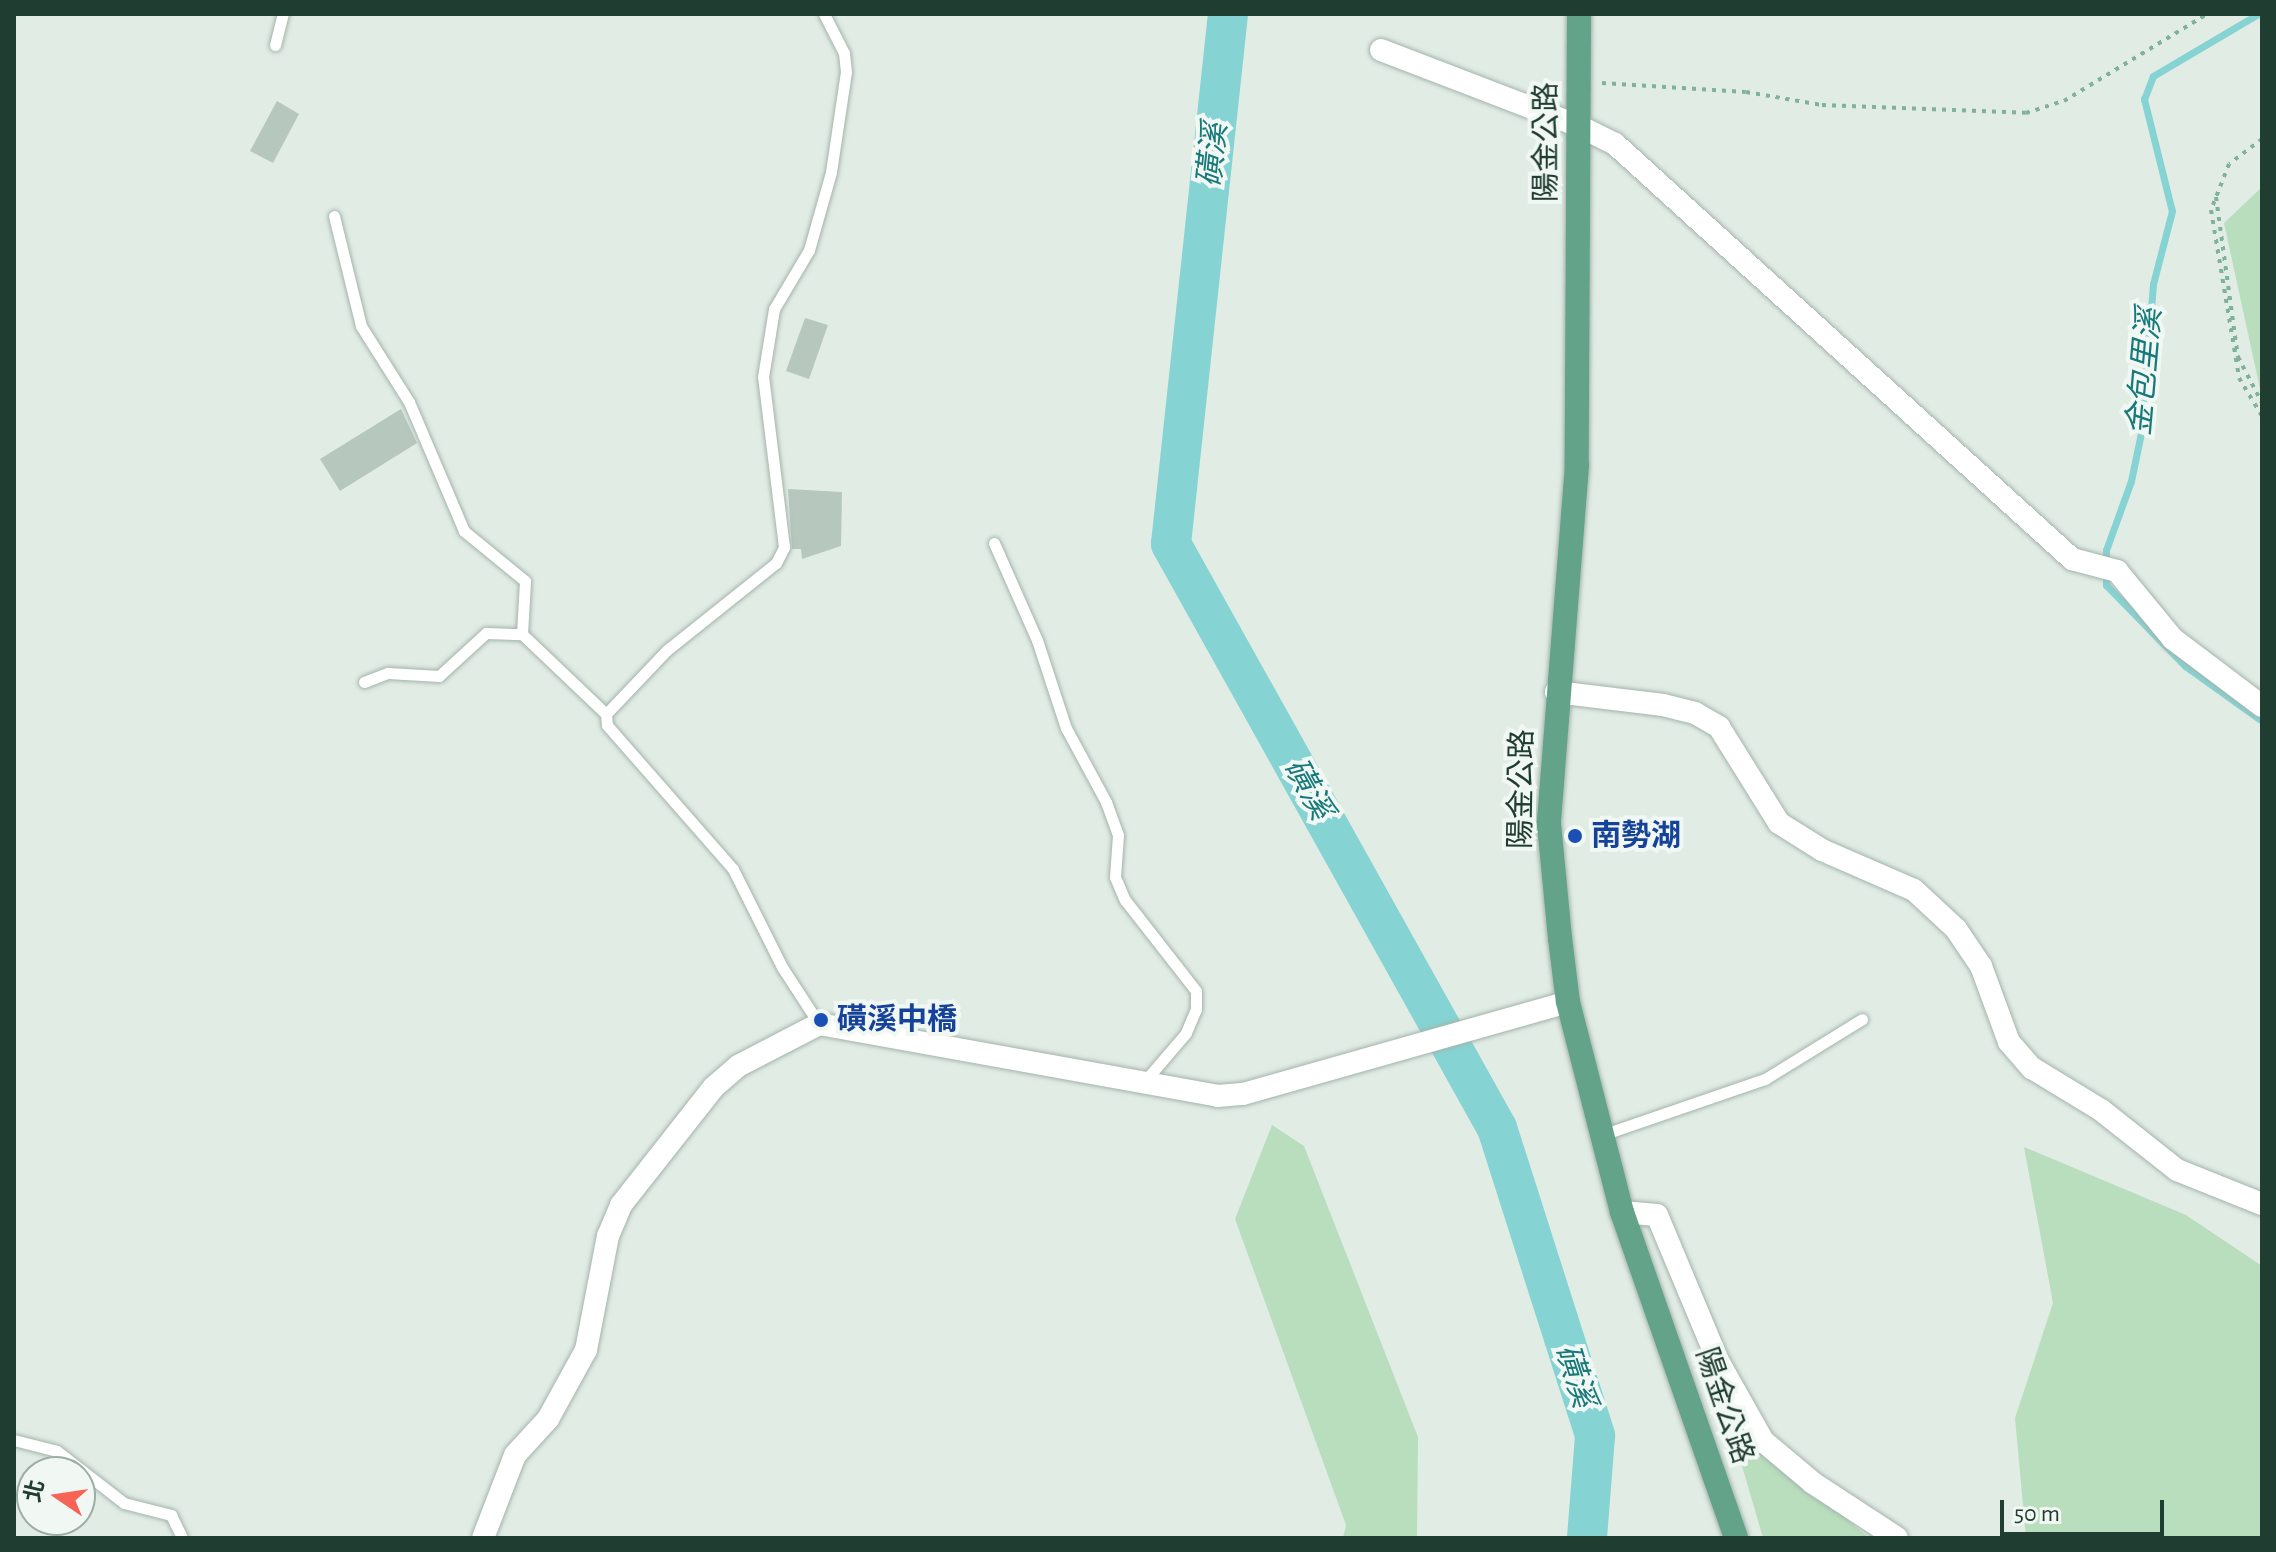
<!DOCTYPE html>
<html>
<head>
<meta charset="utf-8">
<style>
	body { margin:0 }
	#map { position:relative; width:2276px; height:1552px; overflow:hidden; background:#e1ece5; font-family:"Alegreya Sans","Noto Sans TC",sans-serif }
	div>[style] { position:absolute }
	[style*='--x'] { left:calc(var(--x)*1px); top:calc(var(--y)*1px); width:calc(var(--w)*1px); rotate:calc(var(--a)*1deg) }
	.green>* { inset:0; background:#b8debd }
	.stream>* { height:7px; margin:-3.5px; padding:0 3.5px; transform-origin:3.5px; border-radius:3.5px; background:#86d3d3 }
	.river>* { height:40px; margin:-20px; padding:0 20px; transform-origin:20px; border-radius:20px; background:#86d3d3 }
	.building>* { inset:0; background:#b6c7be }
	.path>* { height:4px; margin-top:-2px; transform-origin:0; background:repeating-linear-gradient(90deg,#80b19a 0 4px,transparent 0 10px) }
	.roads { filter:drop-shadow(0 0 2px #a3b4ab) drop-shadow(0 0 2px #a3b4ab) }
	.lane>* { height:11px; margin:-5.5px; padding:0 5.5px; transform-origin:5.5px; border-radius:5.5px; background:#fff }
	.street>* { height:22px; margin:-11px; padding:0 11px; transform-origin:11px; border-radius:11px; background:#fff }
	.primary>* { height:24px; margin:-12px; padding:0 12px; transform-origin:12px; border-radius:12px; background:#63a389 }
	.dots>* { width:22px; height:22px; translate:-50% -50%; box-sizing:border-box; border:4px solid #f1f8f4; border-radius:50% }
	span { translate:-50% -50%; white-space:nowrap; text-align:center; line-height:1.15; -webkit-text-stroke:8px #f1f8f4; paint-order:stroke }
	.street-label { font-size:30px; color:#203d31 }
	.transit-label { font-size:30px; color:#164399; font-weight:700 }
	.left { translate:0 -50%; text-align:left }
	.water-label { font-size:32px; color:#18797b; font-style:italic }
	.frame { position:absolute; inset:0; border:16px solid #203d31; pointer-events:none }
	.north { position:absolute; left:16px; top:1456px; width:80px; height:80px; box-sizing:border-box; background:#f1f8f4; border:2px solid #9dada6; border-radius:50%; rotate:283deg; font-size:22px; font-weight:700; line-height:32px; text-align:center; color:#203d31 }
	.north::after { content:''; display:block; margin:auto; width:28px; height:36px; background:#f76354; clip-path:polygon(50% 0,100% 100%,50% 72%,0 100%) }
	.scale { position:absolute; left:2000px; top:1500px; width:164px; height:36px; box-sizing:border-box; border:4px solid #203d31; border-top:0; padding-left:10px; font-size:24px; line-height:28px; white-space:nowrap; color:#203d31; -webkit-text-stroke:6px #f1f8f4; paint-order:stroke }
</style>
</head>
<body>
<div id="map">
	<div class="green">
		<div style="clip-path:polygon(2262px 187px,2262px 398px,2224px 223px)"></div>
		<div style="clip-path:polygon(1272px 1125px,1304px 1146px,1418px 1437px,1417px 1538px,1343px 1538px,1346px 1525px,1235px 1219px)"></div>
		<div style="clip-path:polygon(2024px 1147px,2186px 1215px,2262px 1266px,2262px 1538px,2026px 1538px,2015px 1418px,2053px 1303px)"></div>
		<div style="clip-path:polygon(1751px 1447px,1788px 1470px,1869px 1538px,1763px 1538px,1740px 1459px)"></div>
	</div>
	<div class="stream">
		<div style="--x:2258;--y:14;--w:122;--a:149.4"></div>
		<div style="--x:2153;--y:76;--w:25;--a:111"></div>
		<div style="--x:2144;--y:99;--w:115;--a:76"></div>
		<div style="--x:2172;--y:211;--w:75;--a:104.6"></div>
		<div style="--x:2153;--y:284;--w:149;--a:94.6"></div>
		<div style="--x:2141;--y:433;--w:49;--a:101.8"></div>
		<div style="--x:2131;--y:481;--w:73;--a:109.9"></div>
		<div style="--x:2106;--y:550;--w:35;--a:90"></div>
		<div style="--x:2106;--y:585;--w:113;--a:45.7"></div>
		<div style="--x:2185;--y:666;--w:95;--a:35.5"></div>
	</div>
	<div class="river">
		<div style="--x:1228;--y:14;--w:533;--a:96.14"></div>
		<div style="--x:1171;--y:544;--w:669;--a:60.83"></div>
		<div style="--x:1497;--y:1128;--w:323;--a:72.3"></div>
		<div style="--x:1595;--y:1436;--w:102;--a:94.5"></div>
	</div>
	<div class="building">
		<div style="clip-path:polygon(277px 101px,299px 114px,273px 163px,250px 151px)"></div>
		<div style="clip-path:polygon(805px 318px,828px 325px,809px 379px,786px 371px)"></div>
		<div style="clip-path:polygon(401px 409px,417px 443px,340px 491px,320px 459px)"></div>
		<div style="clip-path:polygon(788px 489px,842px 492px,841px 546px,802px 559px,801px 549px,792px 549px)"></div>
	</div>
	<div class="path">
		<div style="--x:1602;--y:83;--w:144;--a:3.6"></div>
		<div style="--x:1746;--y:92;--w:77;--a:9.7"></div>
		<div style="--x:1822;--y:105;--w:204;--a:2.2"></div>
		<div style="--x:2026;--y:113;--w:40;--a:-18"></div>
		<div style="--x:2064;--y:101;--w:167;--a:-31.3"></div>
		<div style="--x:2262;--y:139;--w:41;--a:142.9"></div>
		<div style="--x:2229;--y:164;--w:49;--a:111.4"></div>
		<div style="--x:2211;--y:210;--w:170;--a:80.5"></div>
		<div style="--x:2239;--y:378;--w:44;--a:58.8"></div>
		<div style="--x:2216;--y:197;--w:162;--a:82.2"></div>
		<div style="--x:2238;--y:357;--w:52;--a:62.4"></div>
	</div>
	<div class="roads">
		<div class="lane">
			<div style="--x:275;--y:45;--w:32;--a:-76"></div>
			<div style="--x:334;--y:216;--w:113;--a:76.2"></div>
			<div style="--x:361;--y:326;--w:90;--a:57.7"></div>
			<div style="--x:409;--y:402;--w:140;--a:66.9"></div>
			<div style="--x:464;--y:531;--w:79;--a:39.3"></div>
			<div style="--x:525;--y:581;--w:53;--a:93.2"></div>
			<div style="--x:994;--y:543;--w:106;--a:66.1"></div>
			<div style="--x:1037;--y:640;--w:93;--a:71.8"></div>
			<div style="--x:1066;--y:728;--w:84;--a:61.6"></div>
			<div style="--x:1106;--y:802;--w:35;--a:70"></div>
			<div style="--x:1118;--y:835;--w:42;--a:94.1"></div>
			<div style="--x:1115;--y:877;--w:25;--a:67"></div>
			<div style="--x:1125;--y:900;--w:115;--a:52"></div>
			<div style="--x:1196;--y:991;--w:18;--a:90"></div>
			<div style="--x:1196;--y:1009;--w:26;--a:113"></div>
			<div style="--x:1186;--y:1033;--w:65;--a:130.6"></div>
			<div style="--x:364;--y:682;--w:26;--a:-21"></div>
			<div style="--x:388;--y:673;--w:51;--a:3.4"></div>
			<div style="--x:439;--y:676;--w:64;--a:-42.5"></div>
			<div style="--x:486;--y:633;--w:36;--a:2"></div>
			<div style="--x:522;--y:634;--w:116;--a:43.6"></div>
			<div style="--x:819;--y:1024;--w:68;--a:-123"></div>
			<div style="--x:782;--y:967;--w:110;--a:-116.6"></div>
			<div style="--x:733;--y:869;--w:191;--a:-131.2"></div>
			<div style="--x:607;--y:725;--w:11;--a:-95"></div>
			<div style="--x:606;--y:714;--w:88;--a:-46.4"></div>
			<div style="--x:667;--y:650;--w:139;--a:-38.6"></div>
			<div style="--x:776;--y:563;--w:18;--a:-63"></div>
			<div style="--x:784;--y:547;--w:171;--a:-97"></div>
			<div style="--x:763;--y:377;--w:69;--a:-80.8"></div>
			<div style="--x:774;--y:309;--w:69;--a:-59.3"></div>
			<div style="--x:809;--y:250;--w:81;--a:-74.2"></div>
			<div style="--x:831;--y:172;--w:101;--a:-81.5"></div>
			<div style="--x:846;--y:72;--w:19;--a:-96"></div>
			<div style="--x:844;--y:53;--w:44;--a:-117.1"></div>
			<div style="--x:1602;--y:1135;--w:172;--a:-19"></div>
			<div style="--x:1765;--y:1079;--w:114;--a:-31.7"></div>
			<div style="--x:14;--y:1440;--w:44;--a:14.3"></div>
			<div style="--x:57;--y:1451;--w:85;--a:37.8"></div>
			<div style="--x:124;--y:1503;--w:49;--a:14.3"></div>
			<div style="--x:171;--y:1515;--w:25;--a:64"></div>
		</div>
		<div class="street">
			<div style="--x:1381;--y:50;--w:212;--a:21"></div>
			<div style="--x:1579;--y:126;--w:40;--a:26.6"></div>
			<div style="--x:1615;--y:144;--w:617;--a:42.24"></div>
			<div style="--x:2072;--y:559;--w:47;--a:14.9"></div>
			<div style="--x:2117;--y:571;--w:88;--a:50.5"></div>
			<div style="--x:2173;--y:639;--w:111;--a:37"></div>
			<div style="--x:1556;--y:692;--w:108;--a:6.9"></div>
			<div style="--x:1663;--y:705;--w:33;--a:14"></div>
			<div style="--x:1695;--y:713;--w:28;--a:30"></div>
			<div style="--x:1719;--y:727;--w:113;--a:58"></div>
			<div style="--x:1779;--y:823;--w:51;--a:32.1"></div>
			<div style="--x:1822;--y:850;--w:100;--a:23.5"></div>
			<div style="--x:1914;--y:890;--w:57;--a:42.9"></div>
			<div style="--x:1956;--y:929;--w:45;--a:56"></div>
			<div style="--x:1981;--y:966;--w:81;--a:69.8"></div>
			<div style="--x:2009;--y:1042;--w:35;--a:49"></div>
			<div style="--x:2032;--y:1068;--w:81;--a:31.3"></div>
			<div style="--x:2101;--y:1110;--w:97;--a:38.3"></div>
			<div style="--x:2177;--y:1170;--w:92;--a:21.8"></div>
			<div style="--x:1622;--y:1212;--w:35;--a:5"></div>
			<div style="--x:1657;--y:1215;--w:158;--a:67.3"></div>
			<div style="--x:1718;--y:1361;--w:92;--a:60.6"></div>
			<div style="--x:1763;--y:1441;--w:65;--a:40"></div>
			<div style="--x:1813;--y:1483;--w:100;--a:33.2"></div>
			<div style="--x:483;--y:1538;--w:89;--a:-68.9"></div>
			<div style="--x:515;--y:1455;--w:49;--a:-47.5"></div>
			<div style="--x:548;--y:1419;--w:79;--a:-61.2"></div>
			<div style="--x:586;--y:1350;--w:116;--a:-79.1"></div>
			<div style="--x:608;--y:1236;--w:34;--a:-67"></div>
			<div style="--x:621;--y:1205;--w:150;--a:-51.8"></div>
			<div style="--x:714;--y:1087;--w:32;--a:-41"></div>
			<div style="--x:738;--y:1066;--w:91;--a:-27.4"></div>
			<div style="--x:819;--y:1024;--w:405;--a:10.2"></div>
			<div style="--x:1218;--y:1096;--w:25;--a:-5"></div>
			<div style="--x:1243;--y:1094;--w:338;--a:-15.8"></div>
		</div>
		<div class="primary">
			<div style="--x:1579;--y:14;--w:451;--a:90.3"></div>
			<div style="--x:1577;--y:465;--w:360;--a:94.5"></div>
			<div style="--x:1549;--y:824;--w:115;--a:84.5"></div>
			<div style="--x:1560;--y:938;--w:64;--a:82.9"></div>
			<div style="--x:1568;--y:1002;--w:217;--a:75.6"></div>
			<div style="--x:1622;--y:1212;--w:345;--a:70.7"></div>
		</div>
	</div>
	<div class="dots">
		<div style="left:1575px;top:836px;background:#1a4fb4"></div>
		<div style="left:821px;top:1020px;background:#1a4fb4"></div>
	</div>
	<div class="street-label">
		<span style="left:1547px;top:142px;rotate:-90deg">陽金公路</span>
		<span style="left:1522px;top:789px;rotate:-89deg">陽金公路</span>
		<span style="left:1724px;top:1406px;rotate:71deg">陽金公路</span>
	</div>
	<div class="transit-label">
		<span class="left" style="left:1591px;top:836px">南勢湖</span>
		<span class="left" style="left:837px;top:1020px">磺溪中橋</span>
	</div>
	<div class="water-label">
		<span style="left:1213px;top:155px;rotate:-84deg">磺溪</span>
		<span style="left:2145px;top:372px;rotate:-85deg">金包里溪</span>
		<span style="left:1308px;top:789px;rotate:61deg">磺溪</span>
		<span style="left:1575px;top:1376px;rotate:72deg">磺溪</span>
	</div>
	<div class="frame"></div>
	<div class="north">北</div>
	<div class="scale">50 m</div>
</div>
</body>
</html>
